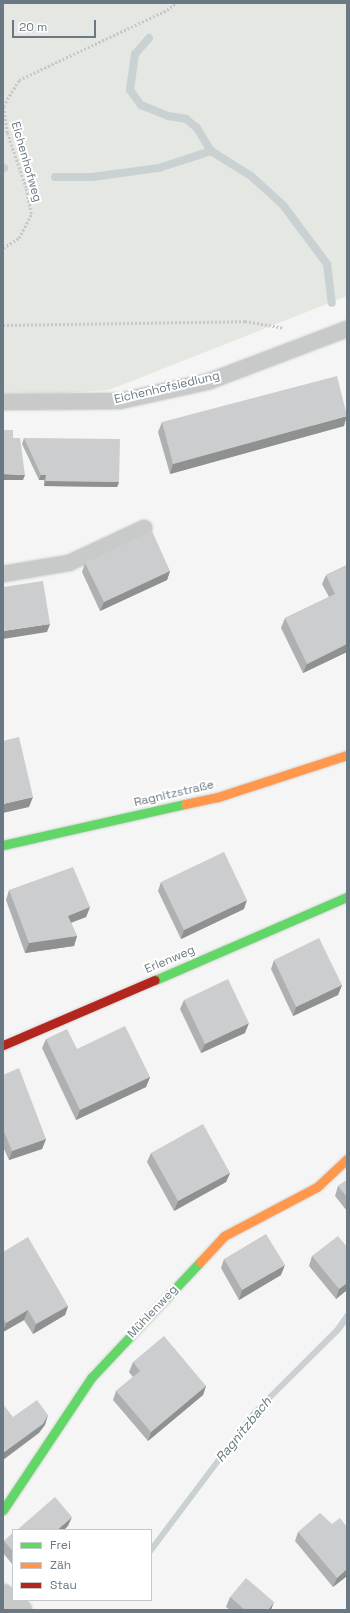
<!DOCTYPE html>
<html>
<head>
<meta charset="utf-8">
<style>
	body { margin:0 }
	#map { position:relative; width:350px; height:1613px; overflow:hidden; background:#f5f5f5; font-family:"Space Grotesk",sans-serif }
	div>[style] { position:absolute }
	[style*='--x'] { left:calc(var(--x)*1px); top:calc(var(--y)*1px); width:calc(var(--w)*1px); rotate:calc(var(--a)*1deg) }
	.green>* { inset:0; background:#e4e7e2 }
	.water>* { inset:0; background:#cad1d3 }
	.stream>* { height:8px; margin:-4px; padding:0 4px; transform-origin:4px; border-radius:4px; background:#cad1d3 }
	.path>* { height:2.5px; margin-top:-1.25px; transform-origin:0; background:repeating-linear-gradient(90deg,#c6c7c8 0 2px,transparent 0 4px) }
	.roads { filter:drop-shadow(0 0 1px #d1d2d3) drop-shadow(0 0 1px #d1d2d3) }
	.lane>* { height:16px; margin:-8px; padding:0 8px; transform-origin:8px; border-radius:8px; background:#c8caca }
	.street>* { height:22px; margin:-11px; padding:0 11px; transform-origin:11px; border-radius:11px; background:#c8caca }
	.fast>* { height:9px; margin:-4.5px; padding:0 4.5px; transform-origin:4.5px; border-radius:4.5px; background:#63d668 }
	.slow>* { height:9px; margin:-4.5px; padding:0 4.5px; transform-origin:4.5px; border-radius:4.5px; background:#ff974d }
	.jam>* { height:9px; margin:-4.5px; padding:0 4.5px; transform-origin:4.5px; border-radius:4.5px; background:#b3261e }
	.wall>* { inset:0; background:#afb0b1 }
	.shaded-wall>* { inset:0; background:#8f9090 }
	.building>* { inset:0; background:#cccdce }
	span { translate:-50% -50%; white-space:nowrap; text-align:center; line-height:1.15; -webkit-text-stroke:4px #fff; paint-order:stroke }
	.street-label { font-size:12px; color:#697882 }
	.water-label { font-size:13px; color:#64787e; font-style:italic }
	.frame { position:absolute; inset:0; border:4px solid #697882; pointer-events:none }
	.legend { position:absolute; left:12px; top:1529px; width:140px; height:72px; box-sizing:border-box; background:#fff; border:1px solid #c3c9cd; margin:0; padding:5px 7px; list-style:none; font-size:12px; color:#697882 }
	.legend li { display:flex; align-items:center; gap:8px; height:20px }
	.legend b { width:20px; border:1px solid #c3c9cd }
	.scale { position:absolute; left:12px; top:20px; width:84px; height:18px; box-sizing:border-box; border:2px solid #697882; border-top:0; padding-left:5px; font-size:12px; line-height:14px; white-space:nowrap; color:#697882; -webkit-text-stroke:3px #fff; paint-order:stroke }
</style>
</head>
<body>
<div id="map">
	<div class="green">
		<div style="clip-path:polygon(3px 3px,347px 3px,347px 296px,109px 390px,3px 397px)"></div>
	</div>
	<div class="water">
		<div style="clip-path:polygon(347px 1311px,347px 1323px,340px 1332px,256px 1415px,151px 1555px,151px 1545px,252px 1411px,335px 1328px)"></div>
	</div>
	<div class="stream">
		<div style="--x:149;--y:38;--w:21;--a:131"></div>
		<div style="--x:135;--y:54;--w:36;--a:98"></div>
		<div style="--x:130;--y:90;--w:19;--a:54"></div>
		<div style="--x:141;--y:105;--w:29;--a:22"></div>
		<div style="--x:168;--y:116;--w:18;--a:9"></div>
		<div style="--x:186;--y:119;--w:14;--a:39"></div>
		<div style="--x:197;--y:128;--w:27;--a:59"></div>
		<div style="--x:3;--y:168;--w:1;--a:0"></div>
		<div style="--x:55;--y:177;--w:37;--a:0"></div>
		<div style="--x:92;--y:177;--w:68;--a:-7.7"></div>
		<div style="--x:159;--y:168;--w:55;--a:-18.1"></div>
		<div style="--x:211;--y:151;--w:47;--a:32"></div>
		<div style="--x:251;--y:176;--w:43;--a:42.2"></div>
		<div style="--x:283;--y:205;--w:74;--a:53.3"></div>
		<div style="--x:327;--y:264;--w:39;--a:83"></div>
	</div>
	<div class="path">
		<div style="--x:3;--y:248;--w:19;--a:-32"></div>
		<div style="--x:19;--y:238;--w:27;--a:-63"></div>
		<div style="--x:31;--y:214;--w:26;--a:-101"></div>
		<div style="--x:26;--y:188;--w:58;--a:-109.1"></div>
		<div style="--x:7;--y:133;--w:27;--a:-98"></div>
		<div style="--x:3;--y:106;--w:31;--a:-58"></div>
		<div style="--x:19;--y:80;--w:164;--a:-25.3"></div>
		<div style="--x:167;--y:10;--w:11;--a:-38"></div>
		<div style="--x:3;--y:325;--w:242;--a:-0.9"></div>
		<div style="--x:245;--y:321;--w:39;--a:10"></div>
	</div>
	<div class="roads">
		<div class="lane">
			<div style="--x:3;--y:402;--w:117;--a:-0.5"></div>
			<div style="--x:120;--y:401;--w:92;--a:-12.5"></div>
			<div style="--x:210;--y:381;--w:147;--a:-20.8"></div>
			<div style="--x:3;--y:574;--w:67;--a:-9.5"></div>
			<div style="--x:69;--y:563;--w:83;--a:-25"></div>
		</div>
		<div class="street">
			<div style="--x:3;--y:1595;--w:23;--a:40"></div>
		</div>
		<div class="fast">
			<div style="--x:3;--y:845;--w:187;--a:-12.7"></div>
			<div style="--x:155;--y:980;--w:209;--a:-23.4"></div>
			<div style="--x:3;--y:1510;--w:159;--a:-56.3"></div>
			<div style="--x:91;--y:1378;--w:159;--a:-46.8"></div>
		</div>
		<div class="slow">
			<div style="--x:185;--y:804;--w:34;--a:-12"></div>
			<div style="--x:218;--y:797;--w:136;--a:-18"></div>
			<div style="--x:200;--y:1262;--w:35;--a:-47"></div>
			<div style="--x:224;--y:1236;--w:105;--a:-27.8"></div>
			<div style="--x:317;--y:1187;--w:41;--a:-43"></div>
		</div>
		<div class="jam">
			<div style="--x:3;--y:1045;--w:165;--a:-23.2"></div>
		</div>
	</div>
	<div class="wall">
		<div style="clip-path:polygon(162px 422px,344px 426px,170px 474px,158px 432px)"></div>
		<div style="clip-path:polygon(24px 438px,119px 482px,117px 487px,44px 486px,44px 480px,39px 480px,22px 444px)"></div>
		<div style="clip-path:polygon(85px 563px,170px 571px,167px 580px,100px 611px,82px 572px)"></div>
		<div style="clip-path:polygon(347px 565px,347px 652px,303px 673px,281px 628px,285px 618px,329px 597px,322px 584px,326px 575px)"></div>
		<div style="clip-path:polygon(161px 882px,244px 909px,181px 939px,158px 891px)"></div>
		<div style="clip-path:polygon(9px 890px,90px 907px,86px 917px,71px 923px,77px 936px,74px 946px,25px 953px,6px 900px)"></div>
		<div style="clip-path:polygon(274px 960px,342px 985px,338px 995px,293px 1016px,271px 969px)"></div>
		<div style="clip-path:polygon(184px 1000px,245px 1033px,201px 1053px,180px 1009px)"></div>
		<div style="clip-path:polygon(46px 1039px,77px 1049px,150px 1077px,146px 1087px,76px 1120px,42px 1048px)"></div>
		<div style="clip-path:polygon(3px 1075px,46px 1139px,42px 1149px,9px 1160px,3px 1147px)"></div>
		<div style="clip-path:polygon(151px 1153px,230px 1173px,226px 1182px,174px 1211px,147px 1162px)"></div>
		<div style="clip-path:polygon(347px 1180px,347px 1211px,335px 1196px,338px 1186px)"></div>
		<div style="clip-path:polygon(347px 1247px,347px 1290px,336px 1299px,309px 1266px,312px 1256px)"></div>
		<div style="clip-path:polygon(3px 1252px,68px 1306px,65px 1315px,33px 1334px,24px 1320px,3px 1332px)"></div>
		<div style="clip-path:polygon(224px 1259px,281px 1275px,239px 1300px,221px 1268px)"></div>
		<div style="clip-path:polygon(133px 1362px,206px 1386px,203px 1395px,148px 1441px,113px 1400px,116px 1391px,133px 1377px,129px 1372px)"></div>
		<div style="clip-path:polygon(332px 1524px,347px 1527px,347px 1576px,333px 1587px,295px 1541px,298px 1532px)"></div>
		<div style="clip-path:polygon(13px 1533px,13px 1565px,3px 1553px,3px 1543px,4px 1541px)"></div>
		<div style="clip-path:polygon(230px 1597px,271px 1610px,230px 1610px,226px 1607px)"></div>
	</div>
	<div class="shaded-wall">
		<div style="clip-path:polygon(347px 416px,344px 426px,170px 474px,173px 464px)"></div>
		<div style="clip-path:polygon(3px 474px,25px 475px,23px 480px,3px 480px)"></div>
		<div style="clip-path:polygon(41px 475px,46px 475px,44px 480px,39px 480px)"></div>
		<div style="clip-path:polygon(46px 481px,119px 482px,117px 487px,44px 486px)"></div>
		<div style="clip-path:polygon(170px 571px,167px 580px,100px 611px,104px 602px)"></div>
		<div style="clip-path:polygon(50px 624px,47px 632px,3px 639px,3px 631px)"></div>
		<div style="clip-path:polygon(347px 644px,347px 652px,303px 673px,307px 664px)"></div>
		<div style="clip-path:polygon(33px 797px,29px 807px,3px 813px,3px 804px)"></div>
		<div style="clip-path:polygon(247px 900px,244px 909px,181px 939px,184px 930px)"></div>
		<div style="clip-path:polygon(90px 907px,86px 917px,64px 925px,68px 916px)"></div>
		<div style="clip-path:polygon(77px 936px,74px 946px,25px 953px,29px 943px)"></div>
		<div style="clip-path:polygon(342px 985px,338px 995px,293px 1016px,296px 1007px)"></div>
		<div style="clip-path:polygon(249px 1023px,245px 1033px,201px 1053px,205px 1044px)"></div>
		<div style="clip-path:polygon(150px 1077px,146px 1087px,76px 1120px,80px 1110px)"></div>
		<div style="clip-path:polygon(46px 1139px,42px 1149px,9px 1160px,12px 1151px)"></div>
		<div style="clip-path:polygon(230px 1173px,226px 1182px,174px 1211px,178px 1201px)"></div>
		<div style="clip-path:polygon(285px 1265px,281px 1275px,239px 1300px,242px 1290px)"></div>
		<div style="clip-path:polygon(347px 1283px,347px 1290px,336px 1299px,339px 1289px)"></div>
		<div style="clip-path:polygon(68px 1306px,65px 1315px,33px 1334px,36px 1324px)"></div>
		<div style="clip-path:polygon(28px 1310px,24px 1320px,3px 1332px,6px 1323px)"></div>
		<div style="clip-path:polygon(206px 1386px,203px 1395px,148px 1441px,151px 1432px)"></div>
		<div style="clip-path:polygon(48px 1415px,45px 1425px,39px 1433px,3px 1460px,3px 1453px)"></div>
		<div style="clip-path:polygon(72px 1517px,68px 1526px,64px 1530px,57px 1530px)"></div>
		<div style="clip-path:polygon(347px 1569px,347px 1576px,333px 1587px,337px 1578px)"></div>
		<div style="clip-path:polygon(274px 1602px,271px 1610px,268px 1610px)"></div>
	</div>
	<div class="building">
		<div style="clip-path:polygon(337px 376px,347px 416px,173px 464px,162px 422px)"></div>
		<div style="clip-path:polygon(3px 430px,13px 430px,13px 438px,20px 438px,25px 475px,3px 474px)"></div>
		<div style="clip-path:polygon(24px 438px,120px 439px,119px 482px,46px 481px,46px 475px,41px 475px)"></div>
		<div style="clip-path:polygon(152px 531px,170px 571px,104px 602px,85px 563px)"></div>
		<div style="clip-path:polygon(347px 565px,347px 644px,307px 664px,285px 618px,335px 594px,326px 575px)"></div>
		<div style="clip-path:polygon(43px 581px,50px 624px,3px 631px,3px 587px)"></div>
		<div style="clip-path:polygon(19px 737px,33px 797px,3px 804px,3px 741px)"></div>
		<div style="clip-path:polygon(224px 852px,247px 900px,184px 930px,161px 882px)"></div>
		<div style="clip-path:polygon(73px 867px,90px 907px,68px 916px,77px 936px,29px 943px,9px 890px)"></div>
		<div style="clip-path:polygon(319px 938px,342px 985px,296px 1007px,274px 960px)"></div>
		<div style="clip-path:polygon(228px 979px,249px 1023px,205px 1044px,184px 1000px)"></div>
		<div style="clip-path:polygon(125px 1026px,150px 1077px,80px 1110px,46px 1039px,67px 1029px,77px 1049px)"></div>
		<div style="clip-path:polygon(19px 1068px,46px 1139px,12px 1151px,3px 1129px,3px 1075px)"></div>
		<div style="clip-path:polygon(203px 1124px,230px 1173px,178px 1201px,151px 1153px)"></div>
		<div style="clip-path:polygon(347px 1180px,347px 1197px,338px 1186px)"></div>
		<div style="clip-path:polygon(266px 1234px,285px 1265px,242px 1290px,224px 1259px)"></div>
		<div style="clip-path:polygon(338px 1236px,347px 1247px,347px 1283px,339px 1289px,312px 1256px)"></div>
		<div style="clip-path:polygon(28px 1237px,68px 1306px,36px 1324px,28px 1310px,6px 1323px,3px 1317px,3px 1252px)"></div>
		<div style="clip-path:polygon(164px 1336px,206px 1386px,151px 1432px,116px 1391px,140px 1371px,133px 1362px)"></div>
		<div style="clip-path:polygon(37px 1400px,48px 1415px,43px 1424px,3px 1453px,3px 1404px,13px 1417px)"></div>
		<div style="clip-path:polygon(55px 1497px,72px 1517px,57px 1530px,17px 1530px)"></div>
		<div style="clip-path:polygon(320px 1513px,332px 1524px,340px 1518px,347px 1527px,347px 1569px,337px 1578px,298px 1532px)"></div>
		<div style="clip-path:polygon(13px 1533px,13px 1551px,4px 1541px)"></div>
		<div style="clip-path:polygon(246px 1578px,274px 1602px,268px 1610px,245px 1610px,230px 1597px)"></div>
	</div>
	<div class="street-label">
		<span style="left:26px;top:162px;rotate:74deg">Eichenhofweg</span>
		<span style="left:167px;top:388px;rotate:-13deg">Eichenhofsiedlung</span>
		<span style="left:174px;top:794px;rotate:-13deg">Ragnitzstraße</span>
		<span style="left:170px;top:960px;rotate:-23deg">Erlenweg</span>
		<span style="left:153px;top:1312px;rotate:-47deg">Mühlenweg</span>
	</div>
	<div class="water-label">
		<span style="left:244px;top:1430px;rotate:-51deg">Ragnitzbach</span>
	</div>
	<div class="frame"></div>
	<ul class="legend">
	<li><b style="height:5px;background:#63d668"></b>Frei</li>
	<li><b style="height:5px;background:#ff974d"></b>Zäh</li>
	<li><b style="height:5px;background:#b3261e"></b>Stau</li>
	</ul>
	<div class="scale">20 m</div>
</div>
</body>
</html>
